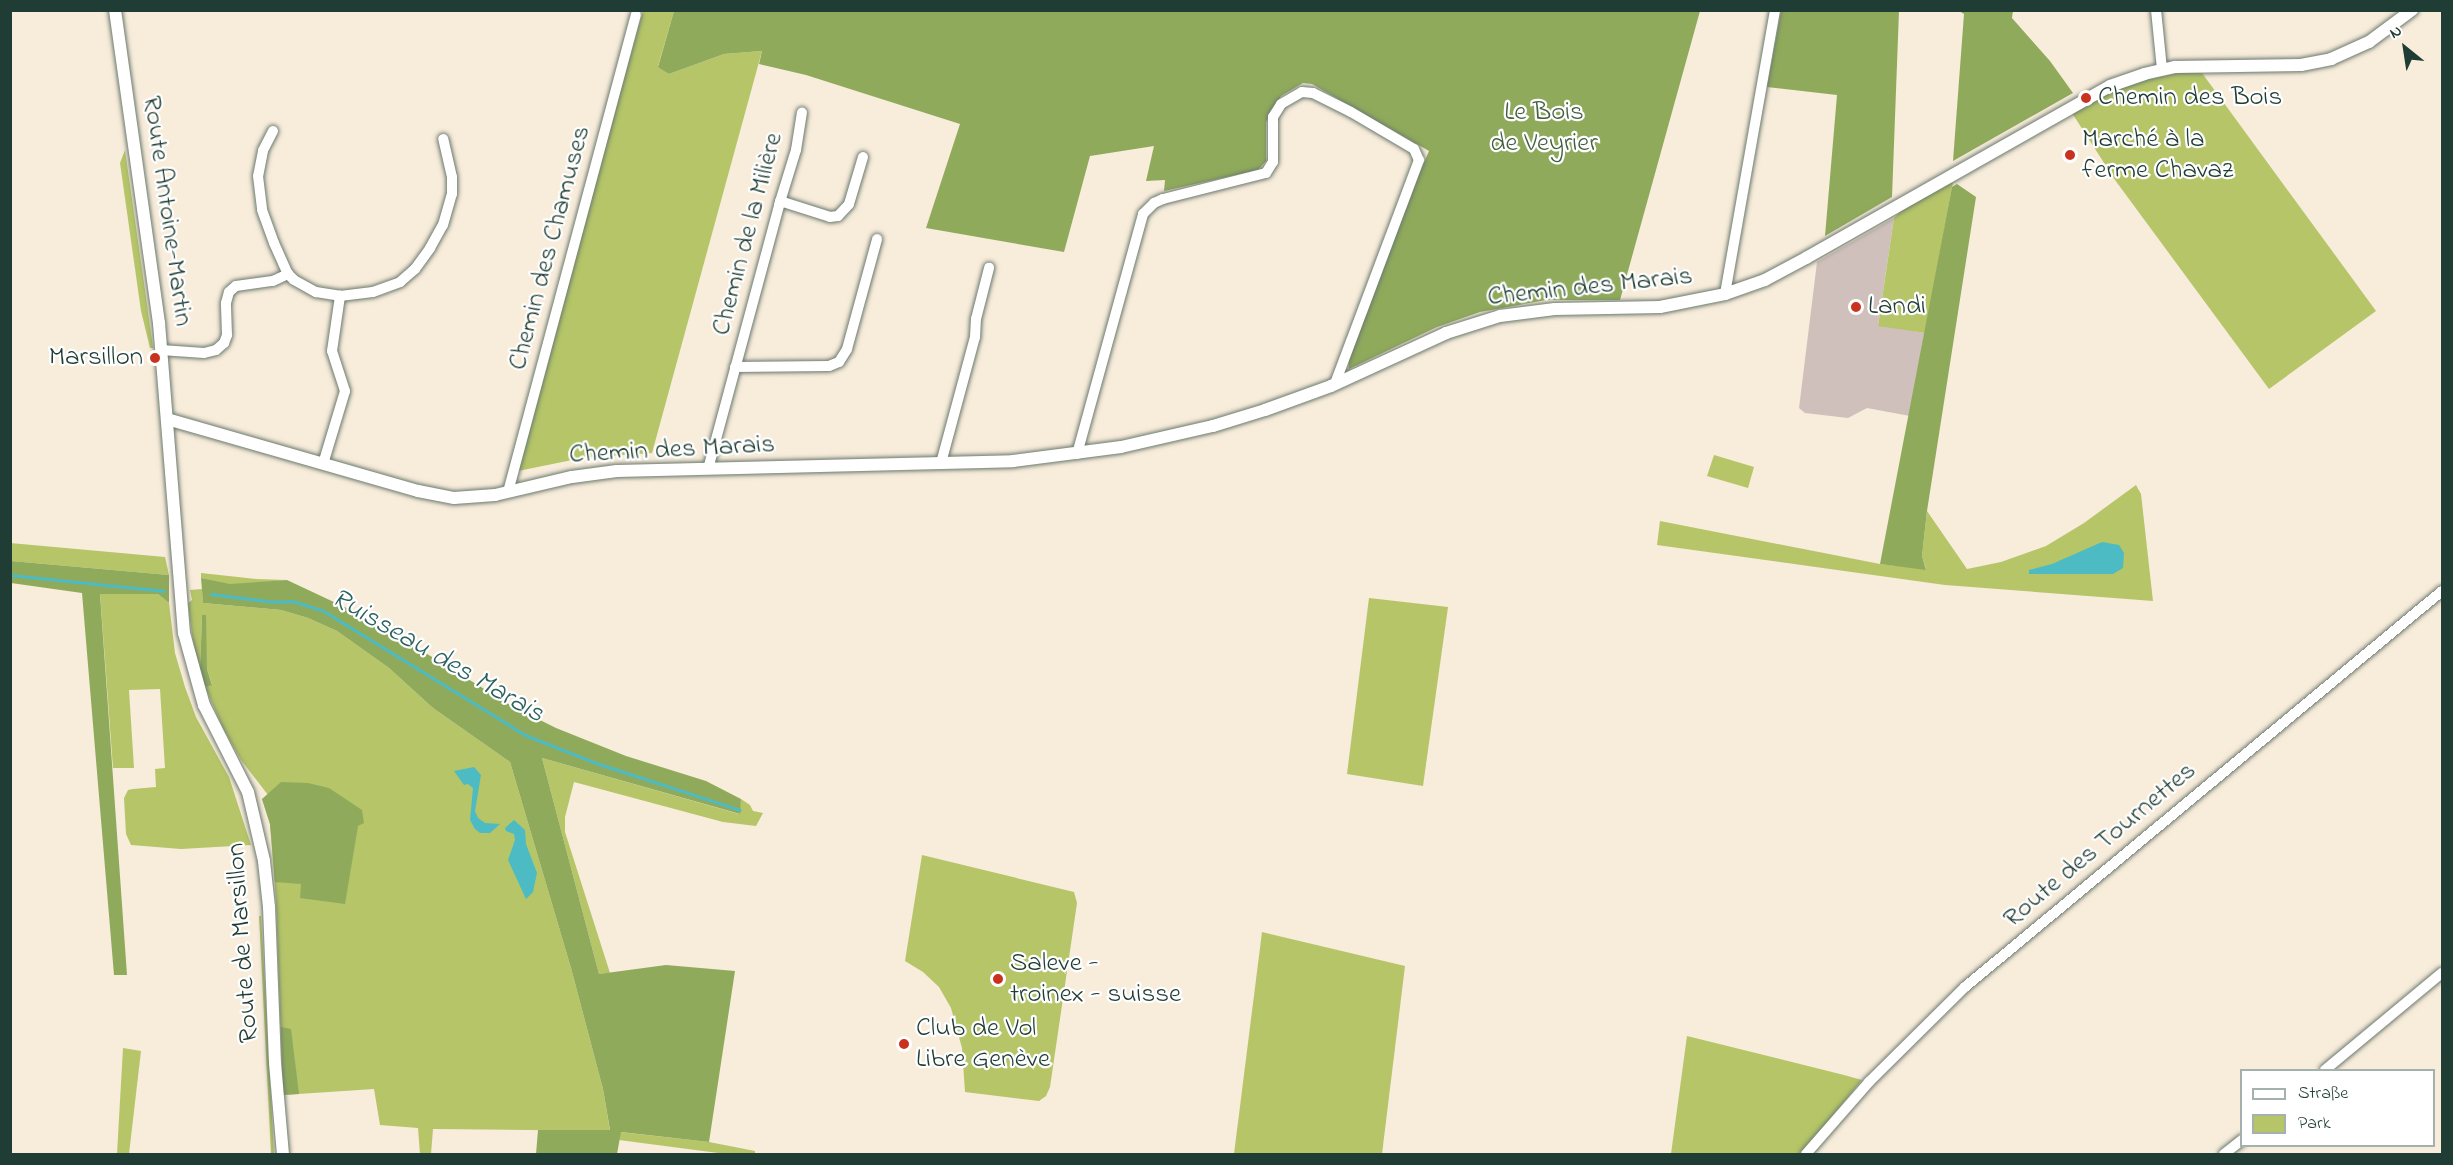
<!DOCTYPE html>
<html>
<head>
<meta charset="utf-8">
<style>
	body { margin:0 }
	#map { position:relative; width:2453px; height:1165px; overflow:hidden; background:#f8ecdb; font-family:"Indie Flower",sans-serif }
	div>[style] { position:absolute }
	[style*='--x'] { left:calc(var(--x)*1px); top:calc(var(--y)*1px); width:calc(var(--w)*1px); rotate:calc(var(--a)*1deg) }
	.industrial>* { inset:0; background:#cfc0bb }
	.green>* { inset:0; background:#b5c568 }
	.forest>* { inset:0; background:#90aa5c }
	.water>* { inset:0; background:#4cbbc4 }
	.stream>* { height:3px; margin:-1.5px; padding:0 1.5px; transform-origin:1.5px; border-radius:1.5px; background:#4cbbc4 }
	.roads { filter:drop-shadow(0 0 2px #6b7a6e) drop-shadow(0 0 2px #6b7a6e) }
	.minor>* { height:10px; margin:-5px; padding:0 5px; transform-origin:5px; border-radius:5px; background:#fff }
	.tertiary>* { height:12px; margin:-6px; padding:0 6px; transform-origin:6px; border-radius:6px; background:#fff }
	.dots>* { width:16px; height:16px; translate:-50% -50%; box-sizing:border-box; border:3px solid #fff; border-radius:50% }
	span { translate:-50% -50%; white-space:nowrap; text-align:center; line-height:1.15; -webkit-text-stroke:4.5px #fff; paint-order:stroke }
	.poi-label { font-size:27px; color:#1f3d34 }
	.left { translate:0 -50%; text-align:left }
	.right { translate:-100% -50%; text-align:right }
	.park-label { font-size:27px; color:#445f41 }
	.street-label { font-size:27px; color:#1f3d34 }
	.water-label { font-size:28px; color:#2c635f; font-style:italic }
	.frame { position:absolute; inset:0; border:12px solid #1f3d34; pointer-events:none }
	.legend { position:absolute; left:2240px; top:1069px; width:195px; height:78px; box-sizing:border-box; background:#fff; border:2px solid #a5b1ae; margin:0; padding:8px 10px; list-style:none; font-size:18px; color:#1f3d34 }
	.legend li { display:flex; align-items:center; gap:12px; height:30px }
	.legend b { width:30px; border:2px solid #a5b1ae }
	.north { position:absolute; left:2375px; top:18px; width:60px; height:60px; -webkit-text-stroke:4px #fff; paint-order:stroke; rotate:330deg; font-size:16px; font-weight:700; line-height:24px; text-align:center; color:#1f3d34 }
	.north::after { content:''; display:block; margin:auto; width:21px; height:27px; background:#1f3d34; clip-path:polygon(50% 0,100% 100%,50% 72%,0 100%) }
</style>
</head>
<body>
<div id="map">
	<div class="industrial">
		<div style="clip-path:polygon(1894px 218px,1878px 325px,1925px 333px,1910px 416px,1867px 408px,1848px 418px,1805px 413px,1799px 408px,1817px 262px)"></div>
	</div>
	<div class="green">
		<div style="clip-path:polygon(643px 11px,674px 11px,658px 66px,669px 74px,724px 54px,762px 51px,652px 453px,582px 458px,513px 472px)"></div>
		<div style="clip-path:polygon(2184px 72px,2202px 73px,2376px 311px,2269px 389px,2115px 180px,2072px 113px,2108px 94px,2140px 81px)"></div>
		<div style="clip-path:polygon(125px 150px,145px 290px,153px 348px,150px 348px,141px 311px,120px 163px)"></div>
		<div style="clip-path:polygon(1953px 182px,1925px 333px,1878px 326px,1894px 218px,1903px 209px)"></div>
		<div style="clip-path:polygon(1714px 455px,1754px 467px,1748px 488px,1707px 476px)"></div>
		<div style="clip-path:polygon(2136px 485px,2141px 494px,2153px 601px,1945px 585px,1657px 545px,1660px 521px,1880px 564px,1926px 569px,1922px 556px,1927px 511px,1967px 569px,2001px 562px,2046px 546px,2084px 523px)"></div>
		<div style="clip-path:polygon(10px 543px,165px 557px,169px 575px,11px 561px)"></div>
		<div style="clip-path:polygon(201px 573px,256px 579px,287px 580px,230px 585px,201px 578px)"></div>
		<div style="clip-path:polygon(202px 589px,203px 603px,281px 610px,308px 618px,337px 631px,389px 668px,433px 708px,510px 762px,571px 968px,603px 1089px,610px 1131px,433px 1129px,431px 1154px,420px 1154px,418px 1128px,380px 1125px,374px 1089px,283px 1095px,276px 901px,270px 824px,262px 799px,268px 795px,241px 760px,223px 728px,205px 687px,212px 684px,207px 669px,202px 615px,200px 670px,194px 650px,188px 603px,192px 600px,190px 590px)"></div>
		<div style="clip-path:polygon(100px 593px,158px 594px,169px 603px,175px 653px,185px 687px,196px 717px,229px 777px,251px 845px,181px 849px,131px 845px,126px 834px,124px 798px,128px 790px,133px 789px,156px 787px,155px 769px,165px 768px,160px 689px,129px 690px,134px 768px,113px 768px)"></div>
		<div style="clip-path:polygon(1369px 598px,1448px 607px,1423px 786px,1347px 774px)"></div>
		<div style="clip-path:polygon(542px 758px,739px 814px,741px 799px,750px 805px,753px 811px,763px 813px,756px 826px,723px 822px,574px 782px,565px 817px,565px 832px,610px 973px,599px 974px)"></div>
		<div style="clip-path:polygon(922px 855px,1074px 892px,1077px 903px,1050px 1087px,1046px 1096px,1039px 1101px,965px 1092px,962px 1048px,951px 1008px,939px 987px,923px 972px,905px 961px)"></div>
		<div style="clip-path:polygon(259px 916px,261px 916px,274px 1154px,271px 1154px)"></div>
		<div style="clip-path:polygon(1262px 932px,1405px 966px,1382px 1154px,1234px 1154px)"></div>
		<div style="clip-path:polygon(1687px 1036px,1844px 1075px,1862px 1080px,1801px 1154px,1671px 1154px)"></div>
		<div style="clip-path:polygon(123px 1048px,141px 1051px,129px 1154px,117px 1154px)"></div>
		<div style="clip-path:polygon(620px 1132px,709px 1142px,755px 1151px,755px 1154px,726px 1154px,619px 1140px)"></div>
	</div>
	<div class="forest">
		<div style="clip-path:polygon(674px 11px,1700px 11px,1620px 300px,1546px 300px,1480px 312px,1437px 327px,1349px 369px,1348px 355px,1392px 237px,1429px 151px,1312px 84px,1303px 83px,1281px 96px,1266px 122px,1266px 161px,1258px 170px,1164px 191px,1165px 180px,1146px 181px,1154px 146px,1090px 156px,1064px 252px,926px 228px,960px 124px,806px 75px,759px 64px,762px 51px,724px 54px,669px 74px,658px 67px)"></div>
		<div style="clip-path:polygon(1781px 11px,1899px 11px,1892px 197px,1825px 236px,1837px 95px,1767px 87px)"></div>
		<div style="clip-path:polygon(1959px 11px,2013px 11px,2012px 18px,2050px 61px,2073px 93px,1953px 161px,1964px 14px)"></div>
		<div style="clip-path:polygon(1957px 184px,1976px 197px,1927px 511px,1922px 556px,1926px 570px,1880px 564px,1952px 187px)"></div>
		<div style="clip-path:polygon(11px 561px,169px 575px,169px 603px,158px 594px,100px 594px,127px 975px,114px 975px,82px 593px,11px 583px)"></div>
		<div style="clip-path:polygon(201px 578px,230px 584px,287px 580px,370px 619px,512px 706px,556px 728px,626px 756px,706px 781px,741px 799px,740px 814px,542px 758px,599px 974px,666px 965px,735px 971px,709px 1142px,621px 1132px,617px 1154px,536px 1154px,538px 1130px,610px 1130px,603px 1089px,571px 968px,510px 762px,433px 708px,389px 668px,337px 631px,308px 618px,281px 610px,203px 603px)"></div>
		<div style="clip-path:polygon(202px 615px,206px 615px,207px 669px,212px 685px,205px 687px,200px 670px)"></div>
		<div style="clip-path:polygon(281px 782px,308px 783px,329px 788px,362px 810px,364px 823px,358px 826px,345px 904px,300px 898px,301px 884px,275px 882px,270px 824px,262px 799px)"></div>
		<div style="clip-path:polygon(281px 1027px,291px 1029px,299px 1094px,283px 1095px)"></div>
	</div>
	<div class="water">
		<div style="clip-path:polygon(2102px 542px,2119px 545px,2124px 553px,2123px 568px,2113px 574px,2029px 574px,2029px 570px,2052px 564px)"></div>
		<div style="clip-path:polygon(474px 767px,481px 775px,475px 811px,478px 818px,485px 823px,500px 824px,490px 833px,480px 833px,475px 829px,470px 820px,473px 788px,468px 784px,464px 785px,454px 771px)"></div>
		<div style="clip-path:polygon(514px 820px,525px 830px,526px 844px,537px 873px,533px 892px,526px 899px,508px 860px,515px 840px,514px 834px,506px 831px,505px 828px)"></div>
	</div>
	<div class="stream">
		<div style="--x:10;--y:575;--w:155;--a:5.9"></div>
		<div style="--x:211;--y:594;--w:64;--a:7.2"></div>
		<div style="--x:274;--y:602;--w:18;--a:-3"></div>
		<div style="--x:292;--y:601;--w:31;--a:17"></div>
		<div style="--x:322;--y:610;--w:238;--a:31.6"></div>
		<div style="--x:525;--y:735;--w:76;--a:21.5"></div>
		<div style="--x:596;--y:763;--w:151;--a:18.1"></div>
	</div>
	<div class="roads">
		<div class="minor">
			<div style="--x:2156;--y:10;--w:59;--a:84.2"></div>
			<div style="--x:273;--y:131;--w:22;--a:117"></div>
			<div style="--x:263;--y:151;--w:25;--a:101"></div>
			<div style="--x:258;--y:176;--w:34;--a:83"></div>
			<div style="--x:262;--y:210;--w:35;--a:70"></div>
			<div style="--x:274;--y:243;--w:34;--a:66"></div>
			<div style="--x:288;--y:274;--w:8;--a:45"></div>
			<div style="--x:294;--y:280;--w:25;--a:29"></div>
			<div style="--x:316;--y:292;--w:24;--a:9"></div>
			<div style="--x:340;--y:296;--w:33;--a:-7"></div>
			<div style="--x:373;--y:292;--w:29;--a:-20"></div>
			<div style="--x:400;--y:282;--w:20;--a:-41"></div>
			<div style="--x:415;--y:269;--w:26;--a:-54"></div>
			<div style="--x:430;--y:248;--w:26;--a:-61"></div>
			<div style="--x:443;--y:225;--w:32;--a:-74"></div>
			<div style="--x:452;--y:194;--w:17;--a:-90"></div>
			<div style="--x:452;--y:177;--w:39;--a:-103"></div>
			<div style="--x:780;--y:201;--w:52;--a:17.7"></div>
			<div style="--x:830;--y:217;--w:8;--a:-7"></div>
			<div style="--x:838;--y:216;--w:16;--a:-47"></div>
			<div style="--x:849;--y:204;--w:49;--a:-73.4"></div>
			<div style="--x:1725;--y:294;--w:288;--a:-80"></div>
			<div style="--x:161;--y:350;--w:43;--a:4"></div>
			<div style="--x:204;--y:353;--w:12;--a:-14"></div>
			<div style="--x:216;--y:350;--w:11;--a:-41"></div>
			<div style="--x:224;--y:343;--w:9;--a:-69"></div>
			<div style="--x:227;--y:335;--w:32;--a:-92"></div>
			<div style="--x:226;--y:303;--w:11;--a:-75"></div>
			<div style="--x:229;--y:292;--w:9;--a:-41"></div>
			<div style="--x:236;--y:286;--w:37;--a:-8"></div>
			<div style="--x:273;--y:281;--w:17;--a:-25"></div>
			<div style="--x:735;--y:367;--w:94;--a:-0.6"></div>
			<div style="--x:829;--y:366;--w:11;--a:-22"></div>
			<div style="--x:839;--y:362;--w:15;--a:-58"></div>
			<div style="--x:847;--y:349;--w:114;--a:-74.7"></div>
			<div style="--x:1077;--y:454;--w:249;--a:-74.6"></div>
			<div style="--x:1143;--y:214;--w:16;--a:-45"></div>
			<div style="--x:1154;--y:203;--w:10;--a:-24"></div>
			<div style="--x:1163;--y:199;--w:106;--a:-14.2"></div>
			<div style="--x:1266;--y:173;--w:13;--a:-58"></div>
			<div style="--x:1273;--y:162;--w:45;--a:-90"></div>
			<div style="--x:1273;--y:117;--w:15;--a:-58"></div>
			<div style="--x:1281;--y:104;--w:24;--a:-30"></div>
			<div style="--x:1302;--y:92;--w:11;--a:5"></div>
			<div style="--x:1313;--y:93;--w:42;--a:26.6"></div>
			<div style="--x:1351;--y:112;--w:73;--a:30.4"></div>
			<div style="--x:1414;--y:149;--w:12;--a:66"></div>
			<div style="--x:1419;--y:160;--w:239;--a:110.6"></div>
			<div style="--x:941;--y:463;--w:131;--a:-74.9"></div>
			<div style="--x:975;--y:337;--w:18;--a:-87"></div>
			<div style="--x:976;--y:319;--w:53;--a:-75.7"></div>
			<div style="--x:323;--y:464;--w:76;--a:-73.2"></div>
			<div style="--x:345;--y:391;--w:42;--a:-108"></div>
			<div style="--x:332;--y:351;--w:56;--a:-81.7"></div>
			<div style="--x:708;--y:469;--w:273;--a:-74.9"></div>
			<div style="--x:779;--y:205;--w:58;--a:-72.8"></div>
			<div style="--x:796;--y:150;--w:38;--a:-81"></div>
			<div style="--x:508;--y:492;--w:494;--a:-75"></div>
			<div style="--x:2325;--y:1070;--w:152;--a:-39.7"></div>
			<div style="--x:1806;--y:1154;--w:96;--a:-48.8"></div>
			<div style="--x:1869;--y:1082;--w:135;--a:-44.7"></div>
			<div style="--x:1965;--y:987;--w:620;--a:-39.7"></div>
			<div style="--x:2224;--y:1154;--w:23;--a:-38"></div>
		</div>
		<div class="tertiary">
			<div style="--x:115;--y:10;--w:316;--a:82"></div>
			<div style="--x:159;--y:323;--w:311;--a:85.4"></div>
			<div style="--x:184;--y:633;--w:75;--a:74.5"></div>
			<div style="--x:204;--y:705;--w:97;--a:63.2"></div>
			<div style="--x:248;--y:792;--w:71;--a:76.9"></div>
			<div style="--x:264;--y:861;--w:46;--a:83.8"></div>
			<div style="--x:269;--y:907;--w:156;--a:87.8"></div>
			<div style="--x:275;--y:1063;--w:91;--a:85"></div>
			<div style="--x:167;--y:419;--w:261;--a:16"></div>
			<div style="--x:418;--y:491;--w:37;--a:11"></div>
			<div style="--x:454;--y:498;--w:41;--a:-4.2"></div>
			<div style="--x:495;--y:495;--w:79;--a:-13.2"></div>
			<div style="--x:572;--y:477;--w:45;--a:-7.6"></div>
			<div style="--x:617;--y:471;--w:396;--a:-1.4"></div>
			<div style="--x:1013;--y:461;--w:109;--a:-7.4"></div>
			<div style="--x:1121;--y:447;--w:94;--a:-12.9"></div>
			<div style="--x:1213;--y:426;--w:54;--a:-17.1"></div>
			<div style="--x:1265;--y:410;--w:70;--a:-20"></div>
			<div style="--x:1331;--y:386;--w:127;--a:-24.7"></div>
			<div style="--x:1446;--y:333;--w:57;--a:-17.5"></div>
			<div style="--x:1500;--y:316;--w:55;--a:-7.3"></div>
			<div style="--x:1555;--y:309;--w:105;--a:-1.1"></div>
			<div style="--x:1660;--y:307;--w:66;--a:-11.3"></div>
			<div style="--x:1725;--y:294;--w:42;--a:-19.3"></div>
			<div style="--x:1765;--y:280;--w:47;--a:-28.2"></div>
			<div style="--x:1806;--y:258;--w:349;--a:-29.5"></div>
			<div style="--x:2110;--y:86;--w:36;--a:-19"></div>
			<div style="--x:2144;--y:74;--w:32;--a:-13"></div>
			<div style="--x:2175;--y:67;--w:126;--a:-0.9"></div>
			<div style="--x:2301;--y:65;--w:31;--a:-11"></div>
			<div style="--x:2331;--y:59;--w:42;--a:-24.1"></div>
			<div style="--x:2369;--y:42;--w:54;--a:-36.7"></div>
		</div>
	</div>
	<div class="dots">
		<div style="left:2086px;top:98px;background:#c8321e"></div>
		<div style="left:2070px;top:155px;background:#c8321e"></div>
		<div style="left:1856px;top:307px;background:#c8321e"></div>
		<div style="left:155px;top:358px;background:#c8321e"></div>
		<div style="left:998px;top:979px;background:#c8321e"></div>
		<div style="left:904px;top:1044px;background:#c8321e"></div>
	</div>
	<div class="poi-label">
		<span class="left" style="left:2098px;top:98px">Chemin des Bois</span>
		<span class="left" style="left:2082px;top:155px">Marché à la<br>ferme Chavaz</span>
		<span class="left" style="left:1868px;top:307px">Landi</span>
		<span class="right" style="left:143px;top:358px">Marsillon</span>
		<span class="left" style="left:1010px;top:979px">Saleve -<br>troinex - suisse</span>
		<span class="left" style="left:916px;top:1044px">Club de Vol<br>Libre Genève</span>
	</div>
	<div class="park-label">
		<span style="left:1544px;top:128px">Le Bois<br>de Veyrier</span>
	</div>
	<div class="street-label">
		<span style="left:167px;top:211px;rotate:82deg">Route Antoine-Martin</span>
		<span style="left:748px;top:234px;rotate:-75deg">Chemin de la Milière</span>
		<span style="left:550px;top:248px;rotate:-75deg">Chemin des Chamuses</span>
		<span style="left:1590px;top:287px;rotate:-6deg">Chemin des Marais</span>
		<span style="left:672px;top:450px;rotate:-3deg">Chemin des Marais</span>
		<span style="left:2100px;top:845px;rotate:-40deg">Route des Tournettes</span>
		<span style="left:243px;top:943px;rotate:-94deg">Route de Marsillon</span>
	</div>
	<div class="water-label">
		<span style="left:437px;top:657px;rotate:30deg">Ruisseau des Marais</span>
	</div>
	<div class="frame"></div>
	<ul class="legend">
	<li><b style="height:8px;background:#fff"></b>Straße</li>
	<li><b style="height:16px;background:#b5c568"></b>Park</li>
	</ul>
	<div class="north">N</div>
</div>
</body>
</html>
